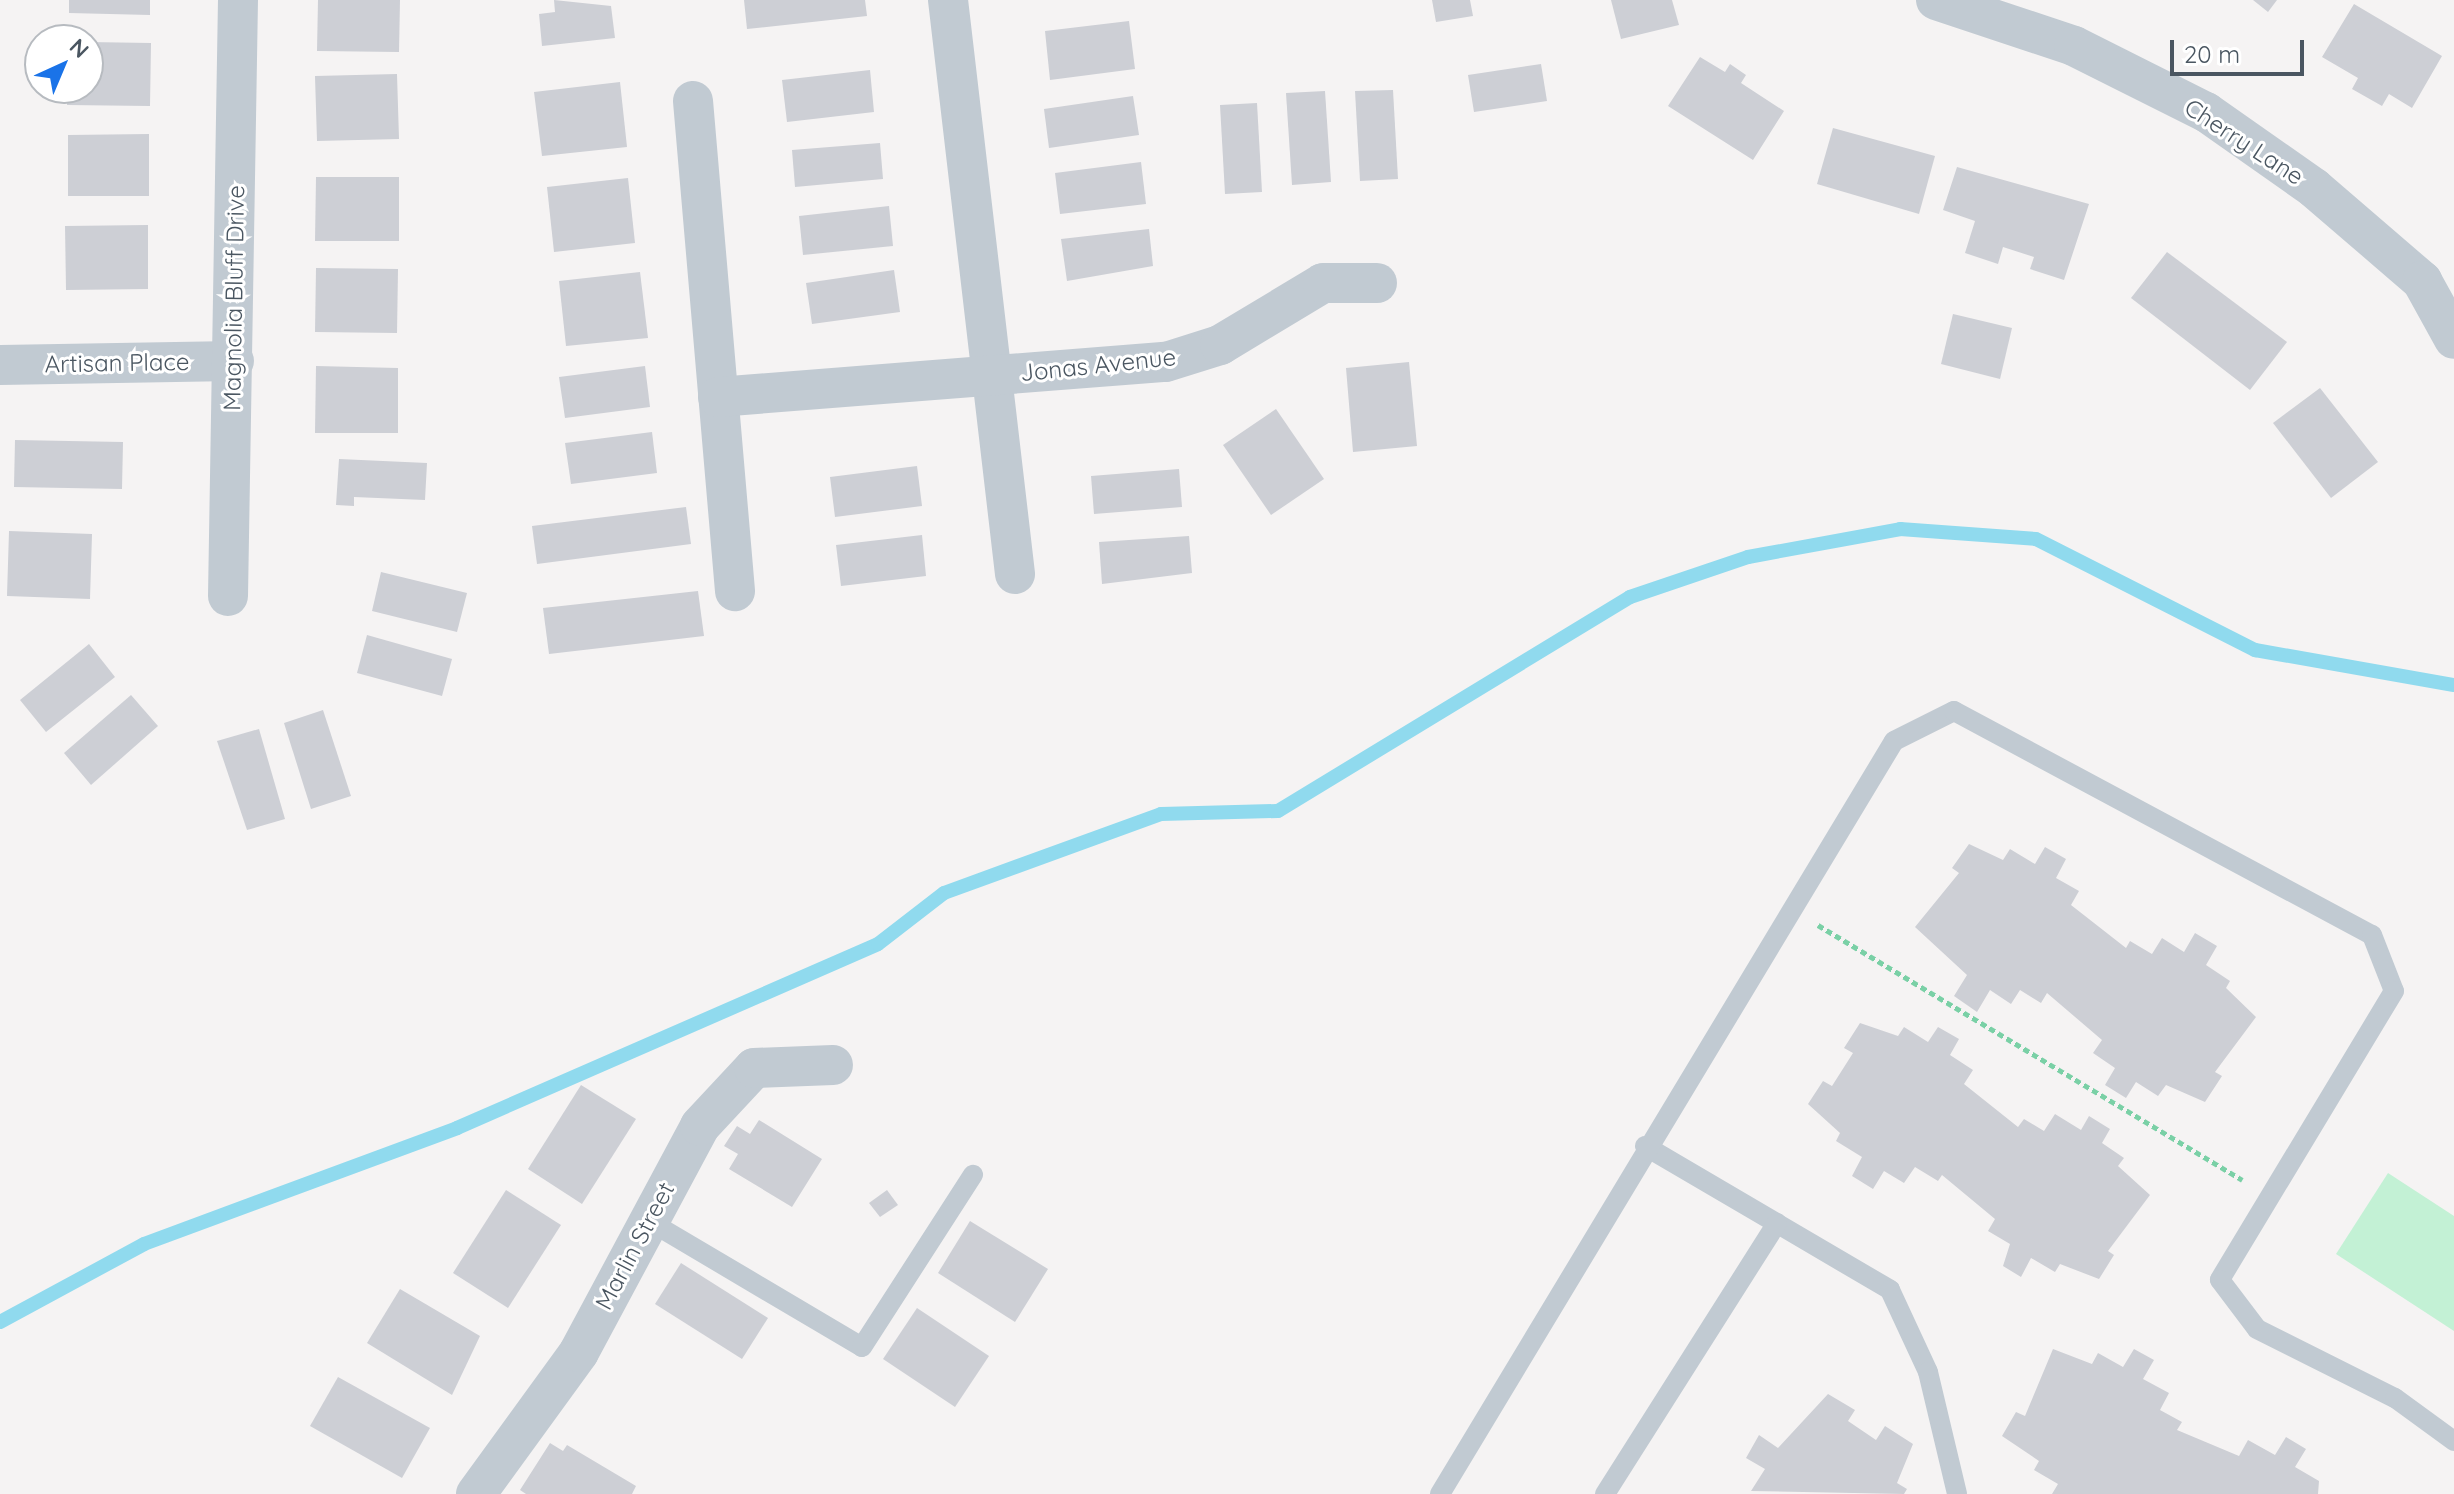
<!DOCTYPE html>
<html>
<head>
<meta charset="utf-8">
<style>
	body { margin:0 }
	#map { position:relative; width:2454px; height:1494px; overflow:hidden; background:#f5f3f3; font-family:Quicksand,sans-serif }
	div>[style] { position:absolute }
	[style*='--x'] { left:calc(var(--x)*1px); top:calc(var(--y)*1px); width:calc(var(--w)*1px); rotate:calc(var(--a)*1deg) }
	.green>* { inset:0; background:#c3f1d5 }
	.stream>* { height:14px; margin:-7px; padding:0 7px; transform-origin:7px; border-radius:7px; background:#90daee }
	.building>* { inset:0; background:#cdcfd5 }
	.path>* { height:5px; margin-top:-2.5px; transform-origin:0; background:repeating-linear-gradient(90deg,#7ad0a6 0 6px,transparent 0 10px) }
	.service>* { height:20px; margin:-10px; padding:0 10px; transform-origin:10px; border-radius:10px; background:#c1cad2 }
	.minor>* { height:40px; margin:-20px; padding:0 20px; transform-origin:20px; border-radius:20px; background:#c1cad2 }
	span { translate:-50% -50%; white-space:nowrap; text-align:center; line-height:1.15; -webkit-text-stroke:6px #fff; paint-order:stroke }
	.street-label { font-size:24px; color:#4a5661 }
	.north { position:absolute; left:24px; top:24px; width:80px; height:80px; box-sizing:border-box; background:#fff; border:2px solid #b7bbc0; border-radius:50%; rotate:44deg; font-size:22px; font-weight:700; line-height:32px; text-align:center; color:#4a5661 }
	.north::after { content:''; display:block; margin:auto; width:28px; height:36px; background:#1a73e8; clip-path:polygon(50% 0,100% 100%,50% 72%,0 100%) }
	.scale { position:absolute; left:2170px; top:40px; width:134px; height:36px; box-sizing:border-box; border:4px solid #4a5661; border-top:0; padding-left:10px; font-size:24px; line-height:28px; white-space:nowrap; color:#4a5661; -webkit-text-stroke:6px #fff; paint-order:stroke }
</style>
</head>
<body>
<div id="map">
	<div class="green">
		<div style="clip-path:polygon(2388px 1173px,2454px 1216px,2454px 1331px,2336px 1254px)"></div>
	</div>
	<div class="stream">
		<div style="--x:0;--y:1322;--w:164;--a:-28.4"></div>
		<div style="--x:144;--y:1244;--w:334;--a:-20.3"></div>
		<div style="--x:457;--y:1128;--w:459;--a:-23.6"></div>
		<div style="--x:878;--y:944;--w:83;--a:-37.7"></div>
		<div style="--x:944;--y:893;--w:231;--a:-20"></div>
		<div style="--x:1161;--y:814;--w:117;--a:-1.5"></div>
		<div style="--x:1278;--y:811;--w:412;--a:-31.3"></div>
		<div style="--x:1630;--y:597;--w:125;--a:-18.7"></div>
		<div style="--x:1748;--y:557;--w:155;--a:-10.4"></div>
		<div style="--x:1900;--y:529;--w:136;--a:4.2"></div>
		<div style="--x:2036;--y:539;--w:246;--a:26.9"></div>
		<div style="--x:2255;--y:650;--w:202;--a:10"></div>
	</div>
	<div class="building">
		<div style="clip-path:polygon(69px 0,150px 0,150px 15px,69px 13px)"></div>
		<div style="clip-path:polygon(318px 0,400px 0,399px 52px,317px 51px)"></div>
		<div style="clip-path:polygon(554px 0,611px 6px,615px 38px,542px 46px,539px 14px,555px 12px)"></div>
		<div style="clip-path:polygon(744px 0,865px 0,867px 16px,747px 29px)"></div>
		<div style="clip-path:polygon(1432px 0,1470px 0,1473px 16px,1436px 22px)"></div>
		<div style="clip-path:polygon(1611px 0,1672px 0,1679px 25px,1621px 39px)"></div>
		<div style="clip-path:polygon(2253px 0,2277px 0,2268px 12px)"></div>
		<div style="clip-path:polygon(2354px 4px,2442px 56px,2412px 108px,2389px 94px,2382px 106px,2352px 89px,2358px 78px,2322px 57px)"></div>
		<div style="clip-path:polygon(1129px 21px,1135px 69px,1050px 80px,1045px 31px)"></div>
		<div style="clip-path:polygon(88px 42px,151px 43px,150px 106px,67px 105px,68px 88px,88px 88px)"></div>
		<div style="clip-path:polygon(1700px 57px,1725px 72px,1730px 64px,1746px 75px,1741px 83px,1784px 111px,1753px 160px,1668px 106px)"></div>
		<div style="clip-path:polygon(1541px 64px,1547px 101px,1474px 112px,1468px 75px)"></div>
		<div style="clip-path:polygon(870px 70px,874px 112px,787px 122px,782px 80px)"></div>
		<div style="clip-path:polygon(397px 74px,399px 139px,317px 141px,315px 76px)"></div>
		<div style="clip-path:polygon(620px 82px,627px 147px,542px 156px,534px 92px)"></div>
		<div style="clip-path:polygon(1393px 90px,1398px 179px,1360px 181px,1355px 91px)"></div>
		<div style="clip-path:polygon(1325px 91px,1331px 182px,1292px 185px,1286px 93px)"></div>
		<div style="clip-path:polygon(1133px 96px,1139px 135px,1049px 148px,1044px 109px)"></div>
		<div style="clip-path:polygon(1257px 103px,1262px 192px,1225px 194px,1220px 105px)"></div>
		<div style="clip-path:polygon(1833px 128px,1935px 156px,1919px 214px,1817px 184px)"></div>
		<div style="clip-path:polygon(149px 134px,149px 196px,68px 196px,68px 135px)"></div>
		<div style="clip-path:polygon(880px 143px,883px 179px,795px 187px,792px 150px)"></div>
		<div style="clip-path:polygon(1141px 162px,1146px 204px,1060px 214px,1055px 173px)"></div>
		<div style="clip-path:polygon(1957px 167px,2089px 204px,2064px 280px,2030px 269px,2034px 257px,2003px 247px,1998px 264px,1965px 253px,1975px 221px,1943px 210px)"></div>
		<div style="clip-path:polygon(316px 177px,399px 177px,399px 241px,315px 241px)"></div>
		<div style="clip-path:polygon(628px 178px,635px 243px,554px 252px,547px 187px)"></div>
		<div style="clip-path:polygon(889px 206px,893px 246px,803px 255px,799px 216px)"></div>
		<div style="clip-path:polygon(148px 225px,148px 289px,66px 290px,65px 226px)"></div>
		<div style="clip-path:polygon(1149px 229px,1153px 266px,1067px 281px,1061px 239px)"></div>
		<div style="clip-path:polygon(2167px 252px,2287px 342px,2250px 390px,2131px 298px)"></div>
		<div style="clip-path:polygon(316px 268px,398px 269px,397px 333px,315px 332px)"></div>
		<div style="clip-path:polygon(894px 270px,900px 312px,812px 324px,806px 283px)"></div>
		<div style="clip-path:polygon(640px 272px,648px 338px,566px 346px,559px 281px)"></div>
		<div style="clip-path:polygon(1953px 314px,2012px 328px,2000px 379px,1941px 364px)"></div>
		<div style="clip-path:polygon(1409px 362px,1417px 446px,1353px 452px,1346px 368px)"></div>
		<div style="clip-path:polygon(316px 366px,398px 368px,398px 433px,315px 433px)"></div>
		<div style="clip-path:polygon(645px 366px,650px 407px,565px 418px,559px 377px)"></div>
		<div style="clip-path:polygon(2320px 388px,2378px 462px,2331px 498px,2273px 423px)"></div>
		<div style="clip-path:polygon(1276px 409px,1324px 479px,1271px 515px,1223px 445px)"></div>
		<div style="clip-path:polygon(652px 432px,657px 473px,571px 484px,565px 443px)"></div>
		<div style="clip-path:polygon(15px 440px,123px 442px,122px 489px,14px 487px)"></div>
		<div style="clip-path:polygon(339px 459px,427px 463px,425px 500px,354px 497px,354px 506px,336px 505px)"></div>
		<div style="clip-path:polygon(917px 466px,922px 506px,835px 517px,830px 477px)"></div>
		<div style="clip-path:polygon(1179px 469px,1182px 507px,1094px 514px,1091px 476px)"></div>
		<div style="clip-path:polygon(686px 507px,691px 544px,537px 564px,532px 526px)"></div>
		<div style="clip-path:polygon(9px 531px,92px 534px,90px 599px,7px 596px)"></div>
		<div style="clip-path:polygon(922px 535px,926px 576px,841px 586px,836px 545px)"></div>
		<div style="clip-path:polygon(1189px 536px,1192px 573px,1102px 584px,1099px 542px)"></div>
		<div style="clip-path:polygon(381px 572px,467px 593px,457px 632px,372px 611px)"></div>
		<div style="clip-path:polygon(698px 591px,704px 636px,549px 654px,543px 608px)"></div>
		<div style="clip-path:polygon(367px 635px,452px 659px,442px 696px,357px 673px)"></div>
		<div style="clip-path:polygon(89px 644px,115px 677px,46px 732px,20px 700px)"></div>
		<div style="clip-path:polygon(131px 695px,158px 726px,91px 785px,64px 753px)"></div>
		<div style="clip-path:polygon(323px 710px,351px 796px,311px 809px,284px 723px)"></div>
		<div style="clip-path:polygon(259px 729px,285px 819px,247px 830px,217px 741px)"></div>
		<div style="clip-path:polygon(1969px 844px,2003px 860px,2010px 849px,2035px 864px,2045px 847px,2066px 859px,2056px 878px,2079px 891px,2071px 905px,2126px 948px,2130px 941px,2152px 954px,2162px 938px,2184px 952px,2195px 933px,2217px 946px,2206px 965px,2230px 981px,2226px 988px,2256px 1017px,2215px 1072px,2222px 1076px,2205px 1102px,2166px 1085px,2158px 1096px,2136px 1082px,2126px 1098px,2105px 1085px,2115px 1068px,2093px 1053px,2102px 1040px,2047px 993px,2041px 1003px,2020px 990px,2011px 1004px,1990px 990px,1977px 1012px,1954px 996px,1967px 975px,1915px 927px,1959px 873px,1952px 868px)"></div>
		<div style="clip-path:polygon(1860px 1023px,1898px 1036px,1904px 1027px,1928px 1042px,1938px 1027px,1959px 1039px,1950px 1055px,1973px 1070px,1964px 1084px,2018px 1127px,2024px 1119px,2044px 1131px,2055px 1114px,2081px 1130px,2089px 1116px,2110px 1129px,2102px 1143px,2124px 1158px,2118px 1166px,2150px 1195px,2108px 1251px,2114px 1255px,2099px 1279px,2060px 1264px,2055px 1272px,2031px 1258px,2021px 1277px,2003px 1266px,2010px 1244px,1988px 1231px,1995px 1219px,1942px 1175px,1938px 1181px,1915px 1167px,1904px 1183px,1884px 1171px,1873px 1189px,1852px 1176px,1862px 1157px,1836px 1141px,1840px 1133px,1808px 1104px,1823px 1081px,1832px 1086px,1853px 1053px,1844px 1048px)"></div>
		<div style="clip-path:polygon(581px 1085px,636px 1119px,582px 1204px,528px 1169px)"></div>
		<div style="clip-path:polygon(759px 1120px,822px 1159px,792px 1207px,729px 1169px,738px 1154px,724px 1146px,737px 1126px,750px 1134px)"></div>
		<div style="clip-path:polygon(506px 1190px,561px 1225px,508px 1308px,453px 1273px)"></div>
		<div style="clip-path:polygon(887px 1190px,898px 1205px,880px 1217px,869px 1203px)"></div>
		<div style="clip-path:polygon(970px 1221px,1048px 1269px,1015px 1322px,938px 1273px)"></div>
		<div style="clip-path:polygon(681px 1263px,768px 1318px,742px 1359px,655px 1304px)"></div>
		<div style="clip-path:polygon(400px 1289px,480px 1336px,452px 1395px,367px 1343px)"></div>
		<div style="clip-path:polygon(917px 1308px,989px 1356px,955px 1407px,883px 1359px)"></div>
		<div style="clip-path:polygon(2053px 1349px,2092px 1364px,2098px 1353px,2123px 1367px,2134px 1349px,2154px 1360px,2143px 1379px,2169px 1393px,2160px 1410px,2182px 1422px,2177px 1430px,2239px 1456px,2248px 1440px,2275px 1455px,2286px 1437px,2306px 1449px,2295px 1467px,2319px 1481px,2318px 1494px,2052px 1494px,2058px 1484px,2034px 1470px,2039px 1461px,2002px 1436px,2016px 1412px,2025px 1416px)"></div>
		<div style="clip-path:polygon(338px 1377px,430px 1428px,402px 1478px,310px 1426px)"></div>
		<div style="clip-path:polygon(1828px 1394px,1855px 1410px,1848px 1421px,1876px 1440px,1885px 1426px,1913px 1444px,1897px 1483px,1907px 1489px,1904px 1494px,1751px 1491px,1765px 1469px,1746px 1458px,1759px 1435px,1778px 1448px)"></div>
		<div style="clip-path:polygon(550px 1443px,563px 1451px,567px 1445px,636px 1486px,632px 1494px,526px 1494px,520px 1490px)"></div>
	</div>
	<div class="path">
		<div style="--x:1818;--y:925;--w:495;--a:31"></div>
	</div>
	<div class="service">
		<div style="--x:1645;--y:1146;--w:284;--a:30.4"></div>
		<div style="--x:1890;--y:1290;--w:90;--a:65.1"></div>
		<div style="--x:1928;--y:1372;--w:125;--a:76.6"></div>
		<div style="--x:649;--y:1221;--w:247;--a:30.6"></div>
		<div style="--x:862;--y:1347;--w:205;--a:-57.2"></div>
		<div style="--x:1440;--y:1494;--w:879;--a:-58.91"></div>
		<div style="--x:1894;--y:741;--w:67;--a:-26.6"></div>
		<div style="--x:1954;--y:711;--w:474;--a:28.2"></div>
		<div style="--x:2372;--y:935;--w:60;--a:68.6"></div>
		<div style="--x:2394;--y:991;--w:337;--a:121.1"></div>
		<div style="--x:2220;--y:1280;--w:61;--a:52.9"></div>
		<div style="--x:2257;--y:1329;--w:154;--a:26.6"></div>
		<div style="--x:2395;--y:1398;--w:73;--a:36.1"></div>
		<div style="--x:1605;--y:1494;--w:321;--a:-57.6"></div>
	</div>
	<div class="minor">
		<div style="--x:948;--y:0;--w:578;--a:83.34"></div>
		<div style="--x:1936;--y:0;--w:145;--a:18.4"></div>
		<div style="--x:2074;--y:46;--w:148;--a:26.6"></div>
		<div style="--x:2206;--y:112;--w:132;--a:35.1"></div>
		<div style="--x:2314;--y:188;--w:143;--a:40.7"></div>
		<div style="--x:2422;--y:281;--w:66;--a:61.1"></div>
		<div style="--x:693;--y:101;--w:492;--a:85.1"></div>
		<div style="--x:0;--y:365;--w:234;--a:-1"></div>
		<div style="--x:718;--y:397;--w:449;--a:-4.5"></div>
		<div style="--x:1166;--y:362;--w:57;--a:-17.5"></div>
		<div style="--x:1220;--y:345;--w:120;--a:-31"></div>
		<div style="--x:1323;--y:283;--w:54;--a:0"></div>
		<div style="--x:228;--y:596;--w:596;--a:-89.04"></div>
		<div style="--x:476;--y:1494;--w:175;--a:-54"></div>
		<div style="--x:579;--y:1352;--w:256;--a:-61.8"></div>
		<div style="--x:700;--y:1126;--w:79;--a:-47"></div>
		<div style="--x:754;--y:1068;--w:79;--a:-2.2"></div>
	</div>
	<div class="street-label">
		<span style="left:2244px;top:142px;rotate:33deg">Cherry Lane</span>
		<span style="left:234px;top:298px;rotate:-89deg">Magnolia Bluff Drive</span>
		<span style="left:117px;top:363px;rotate:-1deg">Artisan Place</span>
		<span style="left:1098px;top:365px;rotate:-6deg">Jonas Avenue</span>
		<span style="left:635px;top:1246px;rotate:-62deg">Marlin Street</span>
	</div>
	<div class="north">N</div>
	<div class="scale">20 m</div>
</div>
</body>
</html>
